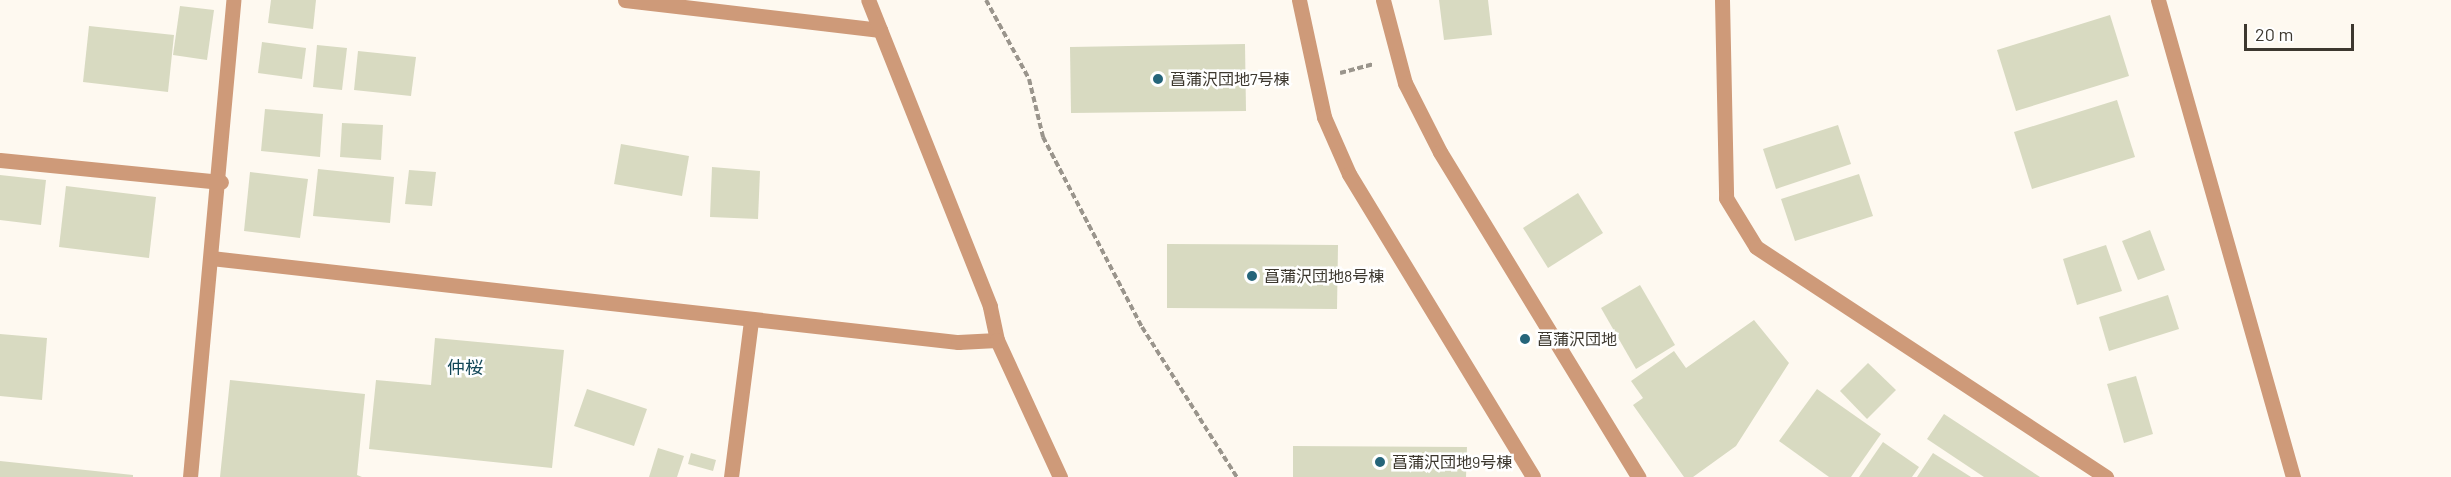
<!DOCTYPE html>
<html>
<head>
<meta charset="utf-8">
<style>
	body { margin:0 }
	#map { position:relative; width:2451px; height:477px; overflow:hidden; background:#fef9f0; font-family:Barlow,"Noto Sans JP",sans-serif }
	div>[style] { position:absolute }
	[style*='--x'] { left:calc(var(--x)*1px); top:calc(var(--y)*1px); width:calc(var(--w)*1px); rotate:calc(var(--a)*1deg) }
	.building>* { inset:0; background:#d8dac1 }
	.path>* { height:4px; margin-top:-2px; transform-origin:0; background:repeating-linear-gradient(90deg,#9a958c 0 6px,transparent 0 9px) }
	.minor>* { height:15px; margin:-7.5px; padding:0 7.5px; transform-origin:7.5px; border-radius:7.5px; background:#ce9a79 }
	.dots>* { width:16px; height:16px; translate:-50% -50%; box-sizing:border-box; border:3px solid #fff; border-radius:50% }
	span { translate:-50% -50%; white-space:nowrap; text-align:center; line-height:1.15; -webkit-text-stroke:5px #fff; paint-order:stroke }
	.poi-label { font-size:16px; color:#3d382f }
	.left { translate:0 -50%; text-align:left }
	.neighbourhood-label { font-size:18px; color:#134858 }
	.scale { position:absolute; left:2244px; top:24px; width:110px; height:27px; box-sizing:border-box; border:3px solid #3d382f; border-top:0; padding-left:8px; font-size:18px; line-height:21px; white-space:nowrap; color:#3d382f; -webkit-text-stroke:4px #fff; paint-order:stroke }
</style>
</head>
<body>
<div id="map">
	<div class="building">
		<div style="clip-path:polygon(271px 0,316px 0,313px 29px,268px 23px)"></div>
		<div style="clip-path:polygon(1439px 0,1488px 0,1492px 35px,1444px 40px)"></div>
		<div style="clip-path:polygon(180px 6px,214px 10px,207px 60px,173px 55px)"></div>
		<div style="clip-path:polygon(2110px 15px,2129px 76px,2016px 111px,1997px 50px)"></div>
		<div style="clip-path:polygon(89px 26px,174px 35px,168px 92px,83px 82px)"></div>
		<div style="clip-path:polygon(262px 42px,306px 48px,302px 79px,258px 73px)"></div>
		<div style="clip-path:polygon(1245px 44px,1246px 111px,1071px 113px,1070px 47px)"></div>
		<div style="clip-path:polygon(317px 45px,347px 48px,342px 90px,313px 87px)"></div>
		<div style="clip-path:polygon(358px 51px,416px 57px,411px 96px,354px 90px)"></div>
		<div style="clip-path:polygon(2117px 100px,2135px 157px,2032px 189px,2014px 132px)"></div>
		<div style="clip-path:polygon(265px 109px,323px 114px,320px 157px,261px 151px)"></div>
		<div style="clip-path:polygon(342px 123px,383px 125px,381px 160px,340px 157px)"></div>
		<div style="clip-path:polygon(1838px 125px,1851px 164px,1776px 189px,1763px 149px)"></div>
		<div style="clip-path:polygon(621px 144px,689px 156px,682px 196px,614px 184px)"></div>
		<div style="clip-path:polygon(712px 167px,760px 171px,758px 219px,710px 217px)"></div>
		<div style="clip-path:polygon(318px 169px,394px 177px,390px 223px,313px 216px)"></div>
		<div style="clip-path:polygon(409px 170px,436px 172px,432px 206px,405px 204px)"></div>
		<div style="clip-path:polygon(250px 172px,308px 179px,300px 238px,244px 231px)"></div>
		<div style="clip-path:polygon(1859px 174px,1873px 216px,1795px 241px,1781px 199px)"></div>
		<div style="clip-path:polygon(0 175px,46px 180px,41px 225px,0 220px)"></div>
		<div style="clip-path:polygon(66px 186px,156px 197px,149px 258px,59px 247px)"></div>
		<div style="clip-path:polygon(1578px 193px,1603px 233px,1548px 268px,1523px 228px)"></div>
		<div style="clip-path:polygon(2150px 230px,2165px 270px,2138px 280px,2122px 241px)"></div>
		<div style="clip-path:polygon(1167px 244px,1338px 245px,1337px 309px,1167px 308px)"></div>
		<div style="clip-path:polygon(2106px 245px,2122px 291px,2077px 305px,2063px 259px)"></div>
		<div style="clip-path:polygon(1640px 285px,1675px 345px,1636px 369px,1601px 308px)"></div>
		<div style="clip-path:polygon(2168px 295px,2179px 329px,2109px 351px,2099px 317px)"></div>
		<div style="clip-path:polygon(1754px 320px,1789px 363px,1736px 446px,1693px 477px,1684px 477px,1633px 405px,1643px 398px,1631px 381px,1674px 351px,1686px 368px)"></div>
		<div style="clip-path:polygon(0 334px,47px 338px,42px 400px,0 396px)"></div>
		<div style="clip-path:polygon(435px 338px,564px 350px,552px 468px,369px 449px,376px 380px,431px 385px)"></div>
		<div style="clip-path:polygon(1868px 363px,1896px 390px,1867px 419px,1840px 391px)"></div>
		<div style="clip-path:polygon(2136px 376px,2153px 434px,2124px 443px,2107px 384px)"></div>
		<div style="clip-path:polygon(230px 380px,365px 394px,357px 475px,362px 477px,220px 477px)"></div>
		<div style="clip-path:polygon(587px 389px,647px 409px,634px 446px,574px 426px)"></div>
		<div style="clip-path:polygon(1817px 389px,1881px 434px,1851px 477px,1829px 477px,1779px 441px)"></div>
		<div style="clip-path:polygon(1944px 414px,2040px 477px,1984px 477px,1927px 439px)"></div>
		<div style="clip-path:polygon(1883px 442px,1919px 467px,1912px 477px,1859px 477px)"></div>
		<div style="clip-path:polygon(1293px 446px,1467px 447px,1466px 477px,1293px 477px)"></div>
		<div style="clip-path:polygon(658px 448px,684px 456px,677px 477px,649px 477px)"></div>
		<div style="clip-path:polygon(691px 453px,716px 460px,713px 471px,688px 464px)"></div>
		<div style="clip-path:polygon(1933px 453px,1971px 477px,1917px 477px)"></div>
		<div style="clip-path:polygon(0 461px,133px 475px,133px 477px,0 477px)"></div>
	</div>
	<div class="path">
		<div style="--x:986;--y:0;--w:90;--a:61.4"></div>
		<div style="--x:1029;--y:79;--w:60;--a:76.4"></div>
		<div style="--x:1043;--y:137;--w:214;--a:62.5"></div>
		<div style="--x:1142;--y:327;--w:178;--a:57.7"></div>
		<div style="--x:1340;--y:73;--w:34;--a:-15"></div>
	</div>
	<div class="minor">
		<div style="--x:625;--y:0;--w:257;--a:6.7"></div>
		<div style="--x:1299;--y:0;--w:120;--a:77.9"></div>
		<div style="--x:1324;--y:117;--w:62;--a:66.3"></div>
		<div style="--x:1349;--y:174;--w:354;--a:58.7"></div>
		<div style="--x:1383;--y:0;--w:86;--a:75.2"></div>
		<div style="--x:1405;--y:83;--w:77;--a:63.1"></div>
		<div style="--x:1440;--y:152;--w:381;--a:58.6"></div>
		<div style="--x:1722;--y:0;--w:198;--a:88.8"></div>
		<div style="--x:1726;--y:198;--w:57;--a:58.5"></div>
		<div style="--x:1756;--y:247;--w:419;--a:33.3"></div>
		<div style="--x:2158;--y:0;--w:496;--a:74.2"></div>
		<div style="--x:0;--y:160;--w:222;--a:5.7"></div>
		<div style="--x:211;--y:258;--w:752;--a:6.42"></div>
		<div style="--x:958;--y:342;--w:39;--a:-3"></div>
		<div style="--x:997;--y:340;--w:35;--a:-102"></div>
		<div style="--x:990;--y:306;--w:329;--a:-111.7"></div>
		<div style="--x:997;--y:340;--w:151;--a:65.3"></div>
		<div style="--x:190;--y:477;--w:479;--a:-84.8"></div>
		<div style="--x:731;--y:477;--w:158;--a:-82.7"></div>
	</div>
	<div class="dots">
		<div style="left:1158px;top:79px;background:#25657a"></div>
		<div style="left:1252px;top:276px;background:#25657a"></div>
		<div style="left:1525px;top:339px;background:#25657a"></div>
		<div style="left:1380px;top:462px;background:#25657a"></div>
	</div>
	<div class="poi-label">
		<span class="left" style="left:1170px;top:79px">菖蒲沢団地7号棟</span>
		<span class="left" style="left:1264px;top:276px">菖蒲沢団地8号棟</span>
		<span class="left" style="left:1537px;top:339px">菖蒲沢団地</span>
		<span class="left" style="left:1392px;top:462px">菖蒲沢団地9号棟</span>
	</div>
	<div class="neighbourhood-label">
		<span style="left:465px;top:367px">仲桜</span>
	</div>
	<div class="scale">20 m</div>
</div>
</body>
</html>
